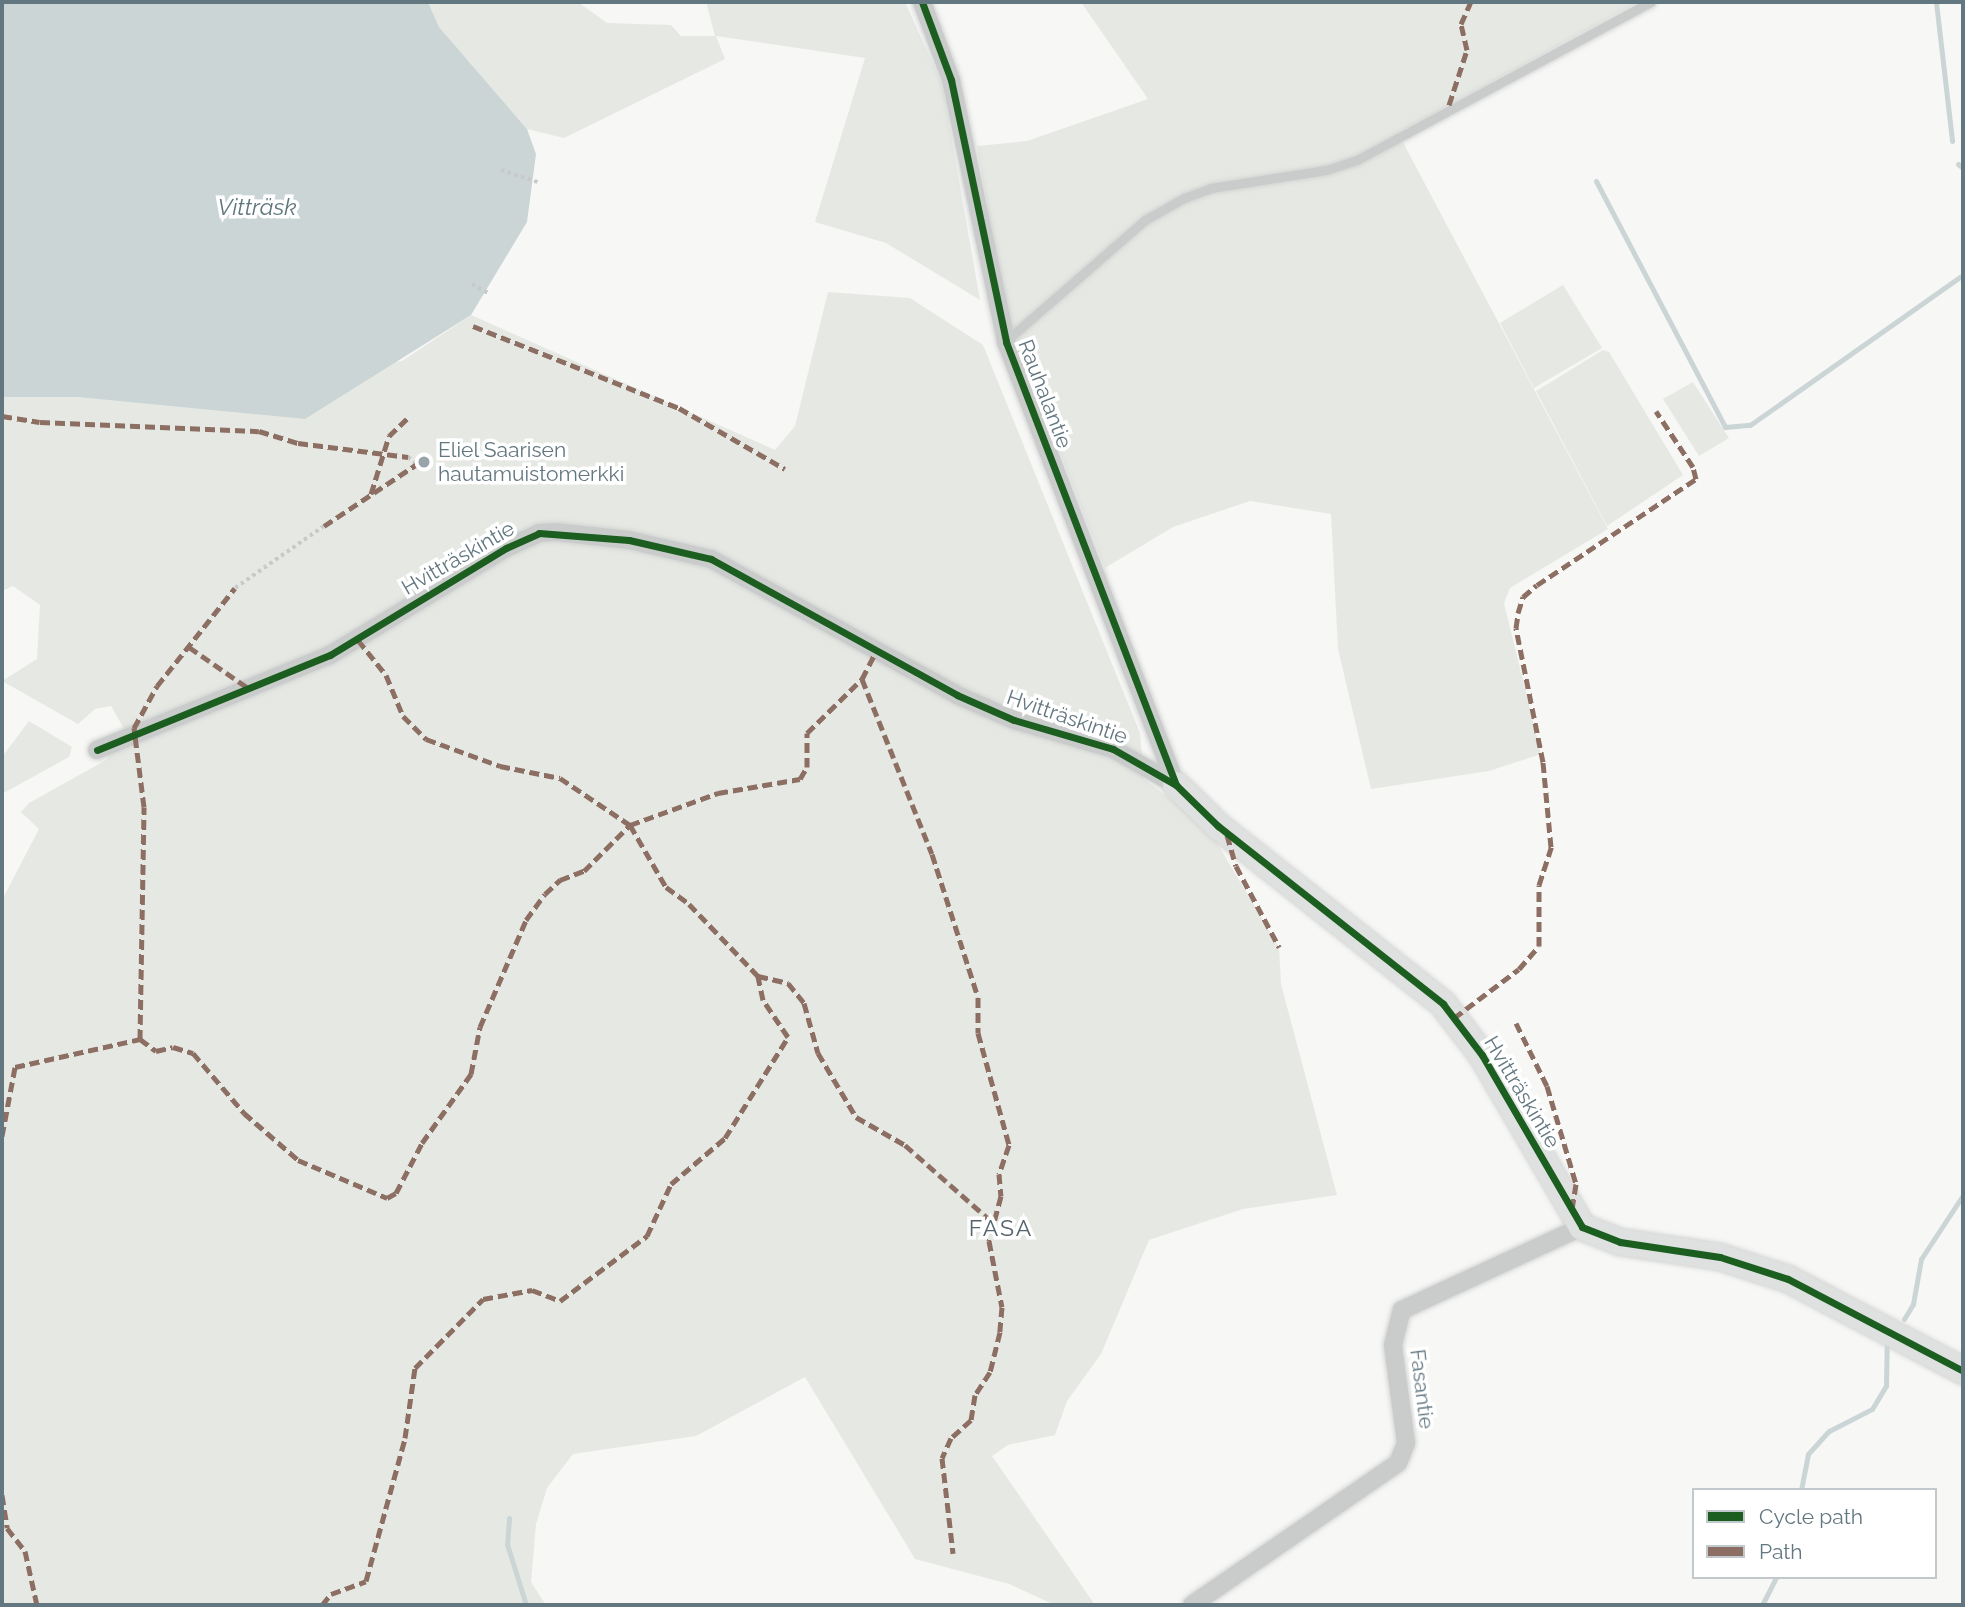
<!DOCTYPE html>
<html>
<head>
<meta charset="utf-8">
<style>
	body { margin:0 }
	#map { position:relative; width:1965px; height:1607px; overflow:hidden; background:#f7f7f6; font-family:Raleway,sans-serif }
	div>[style] { position:absolute }
	[style*='--x'] { left:calc(var(--x)*1px); top:calc(var(--y)*1px); width:calc(var(--w)*1px); rotate:calc(var(--a)*1deg) }
	.green>* { inset:0; background:#e6e9e3 }
	.water>* { inset:0; background:#cbd5d6 }
	.stream>* { height:5px; margin:-2.5px; padding:0 2.5px; transform-origin:2.5px; border-radius:2.5px; background:#cbd5d6 }
	.path>* { height:3.5px; margin-top:-1.75px; transform-origin:0; background:repeating-linear-gradient(90deg,#c8c9ca 0 3.5px,transparent 0 7px) }
	.roads { filter:drop-shadow(0 0 2px #d3d4d4) drop-shadow(0 0 2px #d3d4d4) }
	.lane>* { height:9px; margin:-4.5px; padding:0 4.5px; transform-origin:4.5px; border-radius:4.5px; background:#cacccc }
	.street>* { height:18px; margin:-9px; padding:0 9px; transform-origin:9px; border-radius:9px; background:#cacccc }
	.secondary>* { height:26px; margin:-13px; padding:0 13px; transform-origin:13px; border-radius:13px; background:#dfe0e0 }
	.quiet>* { height:5px; margin-top:-2.5px; transform-origin:0; background:repeating-linear-gradient(90deg,#8d6e63 0 10px,transparent 0 15px) }
	.cycleway>* { height:7px; margin:-3.5px; padding:0 3.5px; transform-origin:3.5px; border-radius:3.5px; background:#1b5e20 }
	.dots>* { width:19px; height:19px; translate:-50% -50%; box-sizing:border-box; border:4px solid #fff; border-radius:50% }
	span { translate:-50% -50%; white-space:nowrap; text-align:center; line-height:1.15; -webkit-text-stroke:7px #fff; paint-order:stroke }
	.street-label { font-size:21px; color:#637781 }
	.poi-label { font-size:21px; color:#637781 }
	.left { translate:0 -50%; text-align:left }
	.water-label { font-size:23px; color:#5e767c; font-style:italic }
	.neighbourhood-label { font-size:23px; color:#55646c; letter-spacing:2px }
	.frame { position:absolute; inset:0; border:4px solid #637781; pointer-events:none }
	.legend { position:absolute; left:1692px; top:1488px; width:245px; height:91px; box-sizing:border-box; background:#fff; border:2px solid #c1c9cd; margin:0; padding:9px 12px; list-style:none; font-size:21px; color:#637781 }
	.legend li { display:flex; align-items:center; gap:14px; height:35px }
	.legend b { width:35px; border:2px solid #c1c9cd }
</style>
</head>
<body>
<div id="map">
	<div class="green">
		<div style="clip-path:polygon(428px 2px,578px 2px,607px 23px,671px 25px,681px 36px,715px 36px,706px 2px,905px 2px,942px 84px,980px 300px,886px 243px,815px 222px,865px 58px,716px 36px,725px 59px,564px 138px,527px 129px,439px 27px)"></div>
		<div style="clip-path:polygon(1081px 2px,1638px 2px,1398px 133px,1608px 529px,1510px 588px,1504px 603px,1541px 754px,1489px 771px,1371px 789px,1338px 649px,1331px 514px,1250px 501px,1173px 527px,1105px 568px,1007px 315px,977px 146px,1027px 141px,1148px 99px)"></div>
		<div style="clip-path:polygon(1563px 285px,1602px 348px,1534px 388px,1500px 323px)"></div>
		<div style="clip-path:polygon(828px 292px,910px 298px,983px 345px,1140px 733px,1144px 779px,1208px 828px,1279px 947px,1281px 984px,1337px 1195px,1243px 1209px,1149px 1240px,1101px 1354px,1067px 1401px,1055px 1435px,1008px 1445px,992px 1456px,1095px 1605px,1055px 1605px,1009px 1584px,915px 1559px,805px 1377px,696px 1436px,573px 1454px,547px 1488px,536px 1524px,531px 1582px,546px 1605px,2px 1605px,2px 900px,39px 829px,21px 812px,29px 803px,106px 760px,123px 727px,111px 706px,95px 709px,78px 724px,2px 681px,37px 659px,40px 605px,13px 586px,2px 591px,2px 397px,78px 397px,402px 361px,471px 315px,775px 450px,795px 426px)"></div>
		<div style="clip-path:polygon(1603px 350px,1609px 352px,1683px 475px,1607px 526px,1536px 391px)"></div>
		<div style="clip-path:polygon(1693px 382px,1729px 438px,1699px 456px,1663px 399px)"></div>
		<div style="clip-path:polygon(29px 721px,72px 747px,69px 757px,2px 794px,2px 757px)"></div>
	</div>
	<div class="water">
		<div style="clip-path:polygon(2px 2px,428px 2px,439px 27px,527px 129px,536px 154px,527px 222px,471px 315px,305px 419px,78px 397px,2px 397px)"></div>
	</div>
	<div class="stream">
		<div style="--x:1936;--y:2;--w:140;--a:83.4"></div>
		<div style="--x:1958;--y:164;--w:6;--a:39"></div>
		<div style="--x:1596;--y:181;--w:278;--a:62.3"></div>
		<div style="--x:1725;--y:427;--w:25;--a:-5"></div>
		<div style="--x:1750;--y:425;--w:261;--a:-35.2"></div>
		<div style="--x:1904;--y:1319;--w:17;--a:-59"></div>
		<div style="--x:1913;--y:1304;--w:46;--a:-79.9"></div>
		<div style="--x:1921;--y:1259;--w:77;--a:-56.7"></div>
		<div style="--x:1801;--y:1490;--w:37;--a:-79"></div>
		<div style="--x:1808;--y:1454;--w:31;--a:-48"></div>
		<div style="--x:1829;--y:1431;--w:48;--a:-27.1"></div>
		<div style="--x:1872;--y:1409;--w:27;--a:-59"></div>
		<div style="--x:1886;--y:1386;--w:39;--a:-89"></div>
		<div style="--x:509;--y:1518;--w:26;--a:94"></div>
		<div style="--x:507;--y:1544;--w:64;--a:72.7"></div>
		<div style="--x:1762;--y:1605;--w:31;--a:-63"></div>
	</div>
	<div class="path">
		<div style="--x:501;--y:170;--w:39;--a:18"></div>
		<div style="--x:472;--y:284;--w:18;--a:29"></div>
		<div style="--x:408;--y:457;--w:11;--a:38"></div>
		<div style="--x:235;--y:588;--w:108;--a:-34.9"></div>
	</div>
	<div class="roads">
		<div class="lane">
			<div style="--x:1007;--y:340;--w:183;--a:-41"></div>
			<div style="--x:1145;--y:220;--w:45;--a:-29.4"></div>
			<div style="--x:1184;--y:198;--w:29;--a:-20"></div>
			<div style="--x:1211;--y:188;--w:116;--a:-8.9"></div>
			<div style="--x:1326;--y:170;--w:33;--a:-18"></div>
			<div style="--x:1357;--y:160;--w:334;--a:-28.3"></div>
		</div>
		<div class="street">
			<div style="--x:922;--y:2;--w:83;--a:69.6"></div>
			<div style="--x:951;--y:80;--w:268;--a:78.1"></div>
			<div style="--x:1006;--y:342;--w:474;--a:69"></div>
			<div style="--x:97;--y:750;--w:252;--a:-22.2"></div>
			<div style="--x:330;--y:655;--w:206;--a:-31.3"></div>
			<div style="--x:506;--y:548;--w:36;--a:-24"></div>
			<div style="--x:539;--y:533;--w:17;--a:-3"></div>
			<div style="--x:556;--y:532;--w:73;--a:6.3"></div>
			<div style="--x:629;--y:540;--w:84;--a:13"></div>
			<div style="--x:711;--y:559;--w:281;--a:28.9"></div>
			<div style="--x:957;--y:695;--w:62;--a:23.7"></div>
			<div style="--x:1014;--y:720;--w:103;--a:16.3"></div>
			<div style="--x:1113;--y:749;--w:73;--a:29.7"></div>
			<div style="--x:1192;--y:1605;--w:250;--a:-34.6"></div>
			<div style="--x:1398;--y:1463;--w:22;--a:-68"></div>
			<div style="--x:1406;--y:1443;--w:99;--a:-97.6"></div>
			<div style="--x:1393;--y:1345;--w:36;--a:-76"></div>
			<div style="--x:1402;--y:1310;--w:198;--a:-24.8"></div>
		</div>
		<div class="secondary">
			<div style="--x:1176;--y:785;--w:59;--a:44.3"></div>
			<div style="--x:1218;--y:826;--w:287;--a:38.3"></div>
			<div style="--x:1443;--y:1004;--w:64;--a:52.6"></div>
			<div style="--x:1482;--y:1055;--w:199;--a:59.8"></div>
			<div style="--x:1582;--y:1227;--w:41;--a:21.5"></div>
			<div style="--x:1620;--y:1242;--w:101;--a:8.5"></div>
			<div style="--x:1720;--y:1257;--w:71;--a:17.9"></div>
			<div style="--x:1788;--y:1279;--w:198;--a:27.7"></div>
		</div>
	</div>
	<div class="quiet">
		<div style="--x:1449;--y:105;--w:58;--a:-71.9"></div>
		<div style="--x:1467;--y:50;--w:27;--a:-103"></div>
		<div style="--x:1461;--y:24;--w:24;--a:-66"></div>
		<div style="--x:473;--y:326;--w:222;--a:21.7"></div>
		<div style="--x:679;--y:408;--w:122;--a:29.9"></div>
		<div style="--x:2;--y:416;--w:38;--a:9"></div>
		<div style="--x:40;--y:422;--w:219;--a:2.4"></div>
		<div style="--x:259;--y:431;--w:41;--a:17.1"></div>
		<div style="--x:298;--y:443;--w:111;--a:7.3"></div>
		<div style="--x:371;--y:494;--w:61;--a:-72.8"></div>
		<div style="--x:389;--y:436;--w:29;--a:-44"></div>
		<div style="--x:324;--y:526;--w:112;--a:-33.7"></div>
		<div style="--x:417;--y:464;--w:9;--a:-63"></div>
		<div style="--x:358;--y:640;--w:45;--a:51.3"></div>
		<div style="--x:386;--y:675;--w:44;--a:67.5"></div>
		<div style="--x:403;--y:716;--w:33;--a:45"></div>
		<div style="--x:426;--y:739;--w:79;--a:20"></div>
		<div style="--x:500;--y:766;--w:61;--a:11.3"></div>
		<div style="--x:560;--y:778;--w:84;--a:33.9"></div>
		<div style="--x:630;--y:825;--w:72;--a:59.9"></div>
		<div style="--x:666;--y:887;--w:29;--a:36"></div>
		<div style="--x:689;--y:904;--w:100;--a:46.2"></div>
		<div style="--x:758;--y:976;--w:31;--a:13"></div>
		<div style="--x:788;--y:983;--w:26;--a:51"></div>
		<div style="--x:804;--y:1003;--w:52;--a:74.4"></div>
		<div style="--x:818;--y:1053;--w:74;--a:59.3"></div>
		<div style="--x:856;--y:1117;--w:56;--a:29.7"></div>
		<div style="--x:905;--y:1145;--w:115;--a:41.5"></div>
		<div style="--x:189;--y:647;--w:75;--a:34.7"></div>
		<div style="--x:862;--y:679;--w:188;--a:68.2"></div>
		<div style="--x:932;--y:854;--w:150;--a:72.2"></div>
		<div style="--x:978;--y:997;--w:36;--a:90"></div>
		<div style="--x:978;--y:1033;--w:116;--a:74.5"></div>
		<div style="--x:1009;--y:1145;--w:31;--a:109"></div>
		<div style="--x:999;--y:1174;--w:22;--a:85"></div>
		<div style="--x:1001;--y:1196;--w:47;--a:104.9"></div>
		<div style="--x:989;--y:1241;--w:67;--a:78.9"></div>
		<div style="--x:1002;--y:1307;--w:25;--a:95"></div>
		<div style="--x:1000;--y:1332;--w:41;--a:104"></div>
		<div style="--x:990;--y:1372;--w:27;--a:123"></div>
		<div style="--x:975;--y:1395;--w:25;--a:99"></div>
		<div style="--x:971;--y:1420;--w:27;--a:138"></div>
		<div style="--x:951;--y:1438;--w:22;--a:114"></div>
		<div style="--x:942;--y:1458;--w:96;--a:83.4"></div>
		<div style="--x:1227;--y:835;--w:32;--a:74"></div>
		<div style="--x:1236;--y:866;--w:92;--a:62"></div>
		<div style="--x:1454;--y:1018;--w:81;--a:-37"></div>
		<div style="--x:1519;--y:969;--w:30;--a:-49"></div>
		<div style="--x:1539;--y:946;--w:61;--a:-90"></div>
		<div style="--x:1539;--y:885;--w:40;--a:-72"></div>
		<div style="--x:1551;--y:847;--w:85;--a:-95.4"></div>
		<div style="--x:1543;--y:762;--w:137;--a:-101.4"></div>
		<div style="--x:1516;--y:628;--w:15;--a:-82"></div>
		<div style="--x:1518;--y:613;--w:17;--a:-73"></div>
		<div style="--x:1523;--y:597;--w:18;--a:-41"></div>
		<div style="--x:1537;--y:585;--w:191;--a:-33.7"></div>
		<div style="--x:1696;--y:479;--w:12;--a:-104"></div>
		<div style="--x:1693;--y:467;--w:67;--a:-123.5"></div>
		<div style="--x:1516;--y:1023;--w:70;--a:63.8"></div>
		<div style="--x:1547;--y:1086;--w:102;--a:73.5"></div>
		<div style="--x:1576;--y:1184;--w:26;--a:99"></div>
		<div style="--x:140;--y:1039;--w:232;--a:-89"></div>
		<div style="--x:144;--y:807;--w:80;--a:-97.2"></div>
		<div style="--x:134;--y:728;--w:48;--a:-61.3"></div>
		<div style="--x:157;--y:686;--w:125;--a:-51.5"></div>
		<div style="--x:2;--y:1136;--w:70;--a:-79.3"></div>
		<div style="--x:15;--y:1067;--w:128;--a:-12.6"></div>
		<div style="--x:140;--y:1039;--w:20;--a:37"></div>
		<div style="--x:156;--y:1051;--w:17;--a:-13"></div>
		<div style="--x:173;--y:1047;--w:21;--a:17"></div>
		<div style="--x:193;--y:1053;--w:79;--a:49.6"></div>
		<div style="--x:244;--y:1113;--w:72;--a:41"></div>
		<div style="--x:298;--y:1160;--w:97;--a:23.1"></div>
		<div style="--x:387;--y:1198;--w:10;--a:-29"></div>
		<div style="--x:396;--y:1193;--w:56;--a:-62.5"></div>
		<div style="--x:422;--y:1143;--w:85;--a:-54.6"></div>
		<div style="--x:471;--y:1074;--w:48;--a:-79.2"></div>
		<div style="--x:480;--y:1027;--w:116;--a:-66.7"></div>
		<div style="--x:526;--y:920;--w:32;--a:-54"></div>
		<div style="--x:545;--y:894;--w:21;--a:-43"></div>
		<div style="--x:560;--y:880;--w:26;--a:-21"></div>
		<div style="--x:584;--y:871;--w:65;--a:-45"></div>
		<div style="--x:630;--y:825;--w:94;--a:-20"></div>
		<div style="--x:718;--y:793;--w:83;--a:-9.7"></div>
		<div style="--x:800;--y:779;--w:14;--a:-60"></div>
		<div style="--x:807;--y:767;--w:34;--a:-90"></div>
		<div style="--x:807;--y:733;--w:77;--a:-44.5"></div>
		<div style="--x:862;--y:679;--w:31;--a:-63"></div>
		<div style="--x:2;--y:1495;--w:33;--a:81"></div>
		<div style="--x:7;--y:1528;--w:29;--a:52"></div>
		<div style="--x:25;--y:1551;--w:55;--a:77.5"></div>
		<div style="--x:322;--y:1605;--w:14;--a:-51"></div>
		<div style="--x:331;--y:1594;--w:37;--a:-20"></div>
		<div style="--x:366;--y:1581;--w:148;--a:-74.7"></div>
		<div style="--x:405;--y:1438;--w:71;--a:-81.9"></div>
		<div style="--x:415;--y:1368;--w:97;--a:-45.4"></div>
		<div style="--x:483;--y:1299;--w:50;--a:-10.4"></div>
		<div style="--x:532;--y:1290;--w:30;--a:21"></div>
		<div style="--x:560;--y:1301;--w:109;--a:-36.8"></div>
		<div style="--x:647;--y:1236;--w:57;--a:-65.2"></div>
		<div style="--x:671;--y:1184;--w:71;--a:-40.4"></div>
		<div style="--x:725;--y:1138;--w:119;--a:-58"></div>
		<div style="--x:788;--y:1037;--w:45;--a:-124"></div>
		<div style="--x:763;--y:1000;--w:25;--a:-102"></div>
	</div>
	<div class="cycleway">
		<div style="--x:922;--y:2;--w:83;--a:69.6"></div>
		<div style="--x:951;--y:80;--w:268;--a:78.1"></div>
		<div style="--x:1006;--y:342;--w:474;--a:69"></div>
		<div style="--x:97;--y:750;--w:252;--a:-22.2"></div>
		<div style="--x:330;--y:655;--w:206;--a:-31.3"></div>
		<div style="--x:506;--y:548;--w:36;--a:-24"></div>
		<div style="--x:539;--y:533;--w:90;--a:4.4"></div>
		<div style="--x:629;--y:540;--w:84;--a:13"></div>
		<div style="--x:711;--y:559;--w:281;--a:28.9"></div>
		<div style="--x:957;--y:695;--w:62;--a:23.7"></div>
		<div style="--x:1014;--y:720;--w:103;--a:16.3"></div>
		<div style="--x:1113;--y:749;--w:73;--a:29.7"></div>
		<div style="--x:1176;--y:785;--w:59;--a:44.3"></div>
		<div style="--x:1218;--y:826;--w:287;--a:38.3"></div>
		<div style="--x:1443;--y:1004;--w:64;--a:52.6"></div>
		<div style="--x:1482;--y:1055;--w:199;--a:59.8"></div>
		<div style="--x:1582;--y:1227;--w:41;--a:21.5"></div>
		<div style="--x:1620;--y:1242;--w:101;--a:8.5"></div>
		<div style="--x:1720;--y:1257;--w:71;--a:17.9"></div>
		<div style="--x:1788;--y:1279;--w:198;--a:27.7"></div>
	</div>
	<div class="dots">
		<div style="left:424px;top:462px;background:#97a4aa"></div>
	</div>
	<div class="street-label">
		<span style="left:1045px;top:394px;rotate:69deg">Rauhalantie</span>
		<span style="left:458px;top:558px;rotate:-30deg">Hvitträskintie</span>
		<span style="left:1067px;top:717px;rotate:19deg">Hvitträskintie</span>
		<span style="left:1522px;top:1092px;rotate:59deg">Hvitträskintie</span>
		<span style="left:1422px;top:1389px;rotate:83deg">Fasantie</span>
	</div>
	<div class="poi-label">
		<span class="left" style="left:438px;top:462px">Eliel Saarisen<br>hautamuistomerkki</span>
	</div>
	<div class="water-label">
		<span style="left:257px;top:207px">Vitträsk</span>
	</div>
	<div class="neighbourhood-label">
		<span style="left:1001px;top:1228px">FASA</span>
	</div>
	<div class="frame"></div>
	<ul class="legend">
	<li><b style="height:9px;background:#1b5e20"></b>Cycle path</li>
	<li><b style="height:9px;background:#8d6e63"></b>Path</li>
	</ul>
</div>
</body>
</html>
